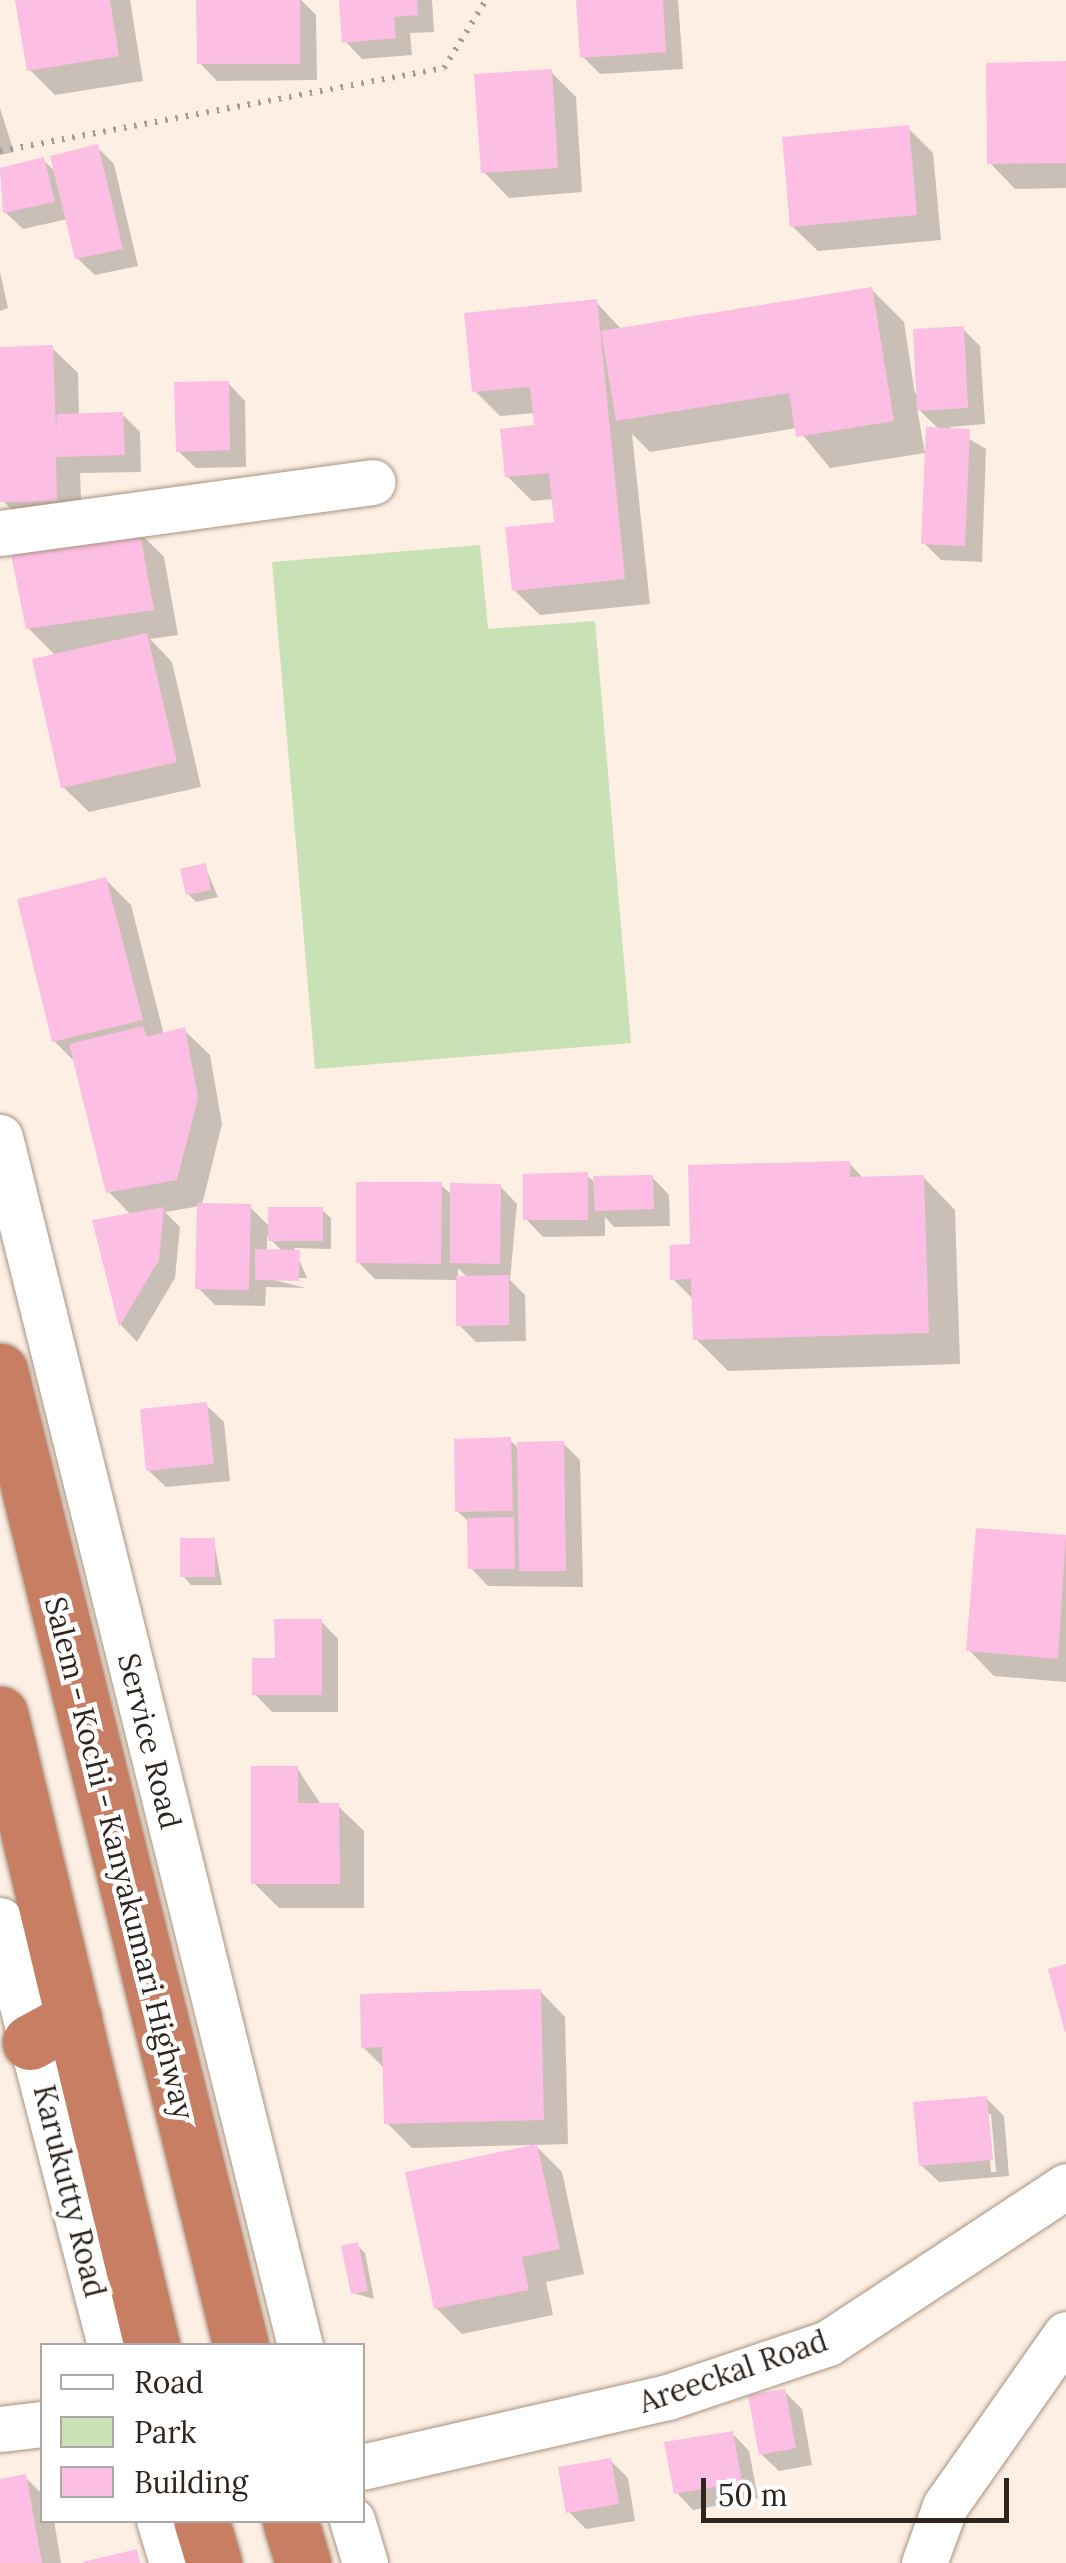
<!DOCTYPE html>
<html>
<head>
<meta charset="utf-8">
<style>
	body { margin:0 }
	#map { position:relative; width:1066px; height:2563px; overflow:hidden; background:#fdefe4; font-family:Lora,serif }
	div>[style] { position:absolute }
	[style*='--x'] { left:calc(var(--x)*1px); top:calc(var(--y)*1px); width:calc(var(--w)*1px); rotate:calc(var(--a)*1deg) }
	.green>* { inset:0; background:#c8e2b5 }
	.shadow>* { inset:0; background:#0003 }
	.building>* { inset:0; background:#fcbee2 }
	.path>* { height:6px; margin-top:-3px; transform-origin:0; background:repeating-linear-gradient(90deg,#a89c92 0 2.5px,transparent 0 10.5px) }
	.roads { filter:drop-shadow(0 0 2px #a79381) drop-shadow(0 0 2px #a79381) }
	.minor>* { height:45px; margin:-22.5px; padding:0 22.5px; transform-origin:22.5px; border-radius:22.5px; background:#fff }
	.highway>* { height:55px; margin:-27.5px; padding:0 27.5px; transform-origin:27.5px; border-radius:27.5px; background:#c87e62 }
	span { translate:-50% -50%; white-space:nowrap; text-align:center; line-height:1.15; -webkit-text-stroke:9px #fff; paint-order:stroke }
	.street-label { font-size:30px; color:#2e261e }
	.legend { position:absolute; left:40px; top:2343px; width:325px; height:180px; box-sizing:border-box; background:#fff; border:2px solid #aba8a5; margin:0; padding:12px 18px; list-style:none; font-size:30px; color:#2e261e }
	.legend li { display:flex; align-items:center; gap:20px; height:50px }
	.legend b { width:50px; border:2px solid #aba8a5 }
	.scale { position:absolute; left:701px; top:2478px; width:308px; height:45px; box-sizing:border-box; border:5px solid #2e261e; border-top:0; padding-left:12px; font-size:30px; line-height:35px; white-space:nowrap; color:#2e261e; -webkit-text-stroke:8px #fff; paint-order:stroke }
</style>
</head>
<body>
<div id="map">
	<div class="green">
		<div style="clip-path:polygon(480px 545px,488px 629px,595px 621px,631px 1043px,315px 1069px,272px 562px)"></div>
	</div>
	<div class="shadow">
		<div style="clip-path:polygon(18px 0,130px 0,143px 81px,55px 95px,30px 70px)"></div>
		<div style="clip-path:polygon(199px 0,301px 0,316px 15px,317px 80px,217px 81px,200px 63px)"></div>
		<div style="clip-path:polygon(342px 0,432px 0,434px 32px,410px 33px,412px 55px,362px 59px,345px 41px)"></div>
		<div style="clip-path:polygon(579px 0,678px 0,683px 69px,600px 74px,583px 57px)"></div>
		<div style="clip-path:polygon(1066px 64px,1066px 188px,1015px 189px,990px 163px)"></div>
		<div style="clip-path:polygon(551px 72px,576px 97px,582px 192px,509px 198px,484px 172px)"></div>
		<div style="clip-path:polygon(0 108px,14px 152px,0 155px)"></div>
		<div style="clip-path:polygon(908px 128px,933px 153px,941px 240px,818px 251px,792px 226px)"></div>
		<div style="clip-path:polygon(97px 147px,114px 164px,138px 266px,95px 275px,77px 258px,68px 219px,23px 229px,5px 212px,0 170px,43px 160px,57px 173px)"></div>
		<div style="clip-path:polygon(0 272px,8px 308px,0 311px)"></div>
		<div style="clip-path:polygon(872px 290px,904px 322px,915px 394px,963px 329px,980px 346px,985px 424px,949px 427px,986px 449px,982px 562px,941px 560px,924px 543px,940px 430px,917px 408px,925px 453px,830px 468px,797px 428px,650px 452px,632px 434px,650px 604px,540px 615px,514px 590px,556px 525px,554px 499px,532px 501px,507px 476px,537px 428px,535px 413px,500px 416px,475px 391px,596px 302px,622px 330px)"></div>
		<div style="clip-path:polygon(52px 348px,78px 373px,79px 416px,122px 414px,140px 432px,141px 472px,80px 473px,82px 525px,28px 526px,3px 501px,0 349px)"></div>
		<div style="clip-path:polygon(228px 383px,245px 401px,246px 467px,196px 468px,178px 451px)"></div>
		<div style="clip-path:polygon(138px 531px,164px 557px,178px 635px,150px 639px,172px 662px,201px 787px,89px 812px,63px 787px,56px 656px,28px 628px)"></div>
		<div style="clip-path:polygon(205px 866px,218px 897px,196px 902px,188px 894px)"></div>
		<div style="clip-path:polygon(evenodd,106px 880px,131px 905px,164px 1035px,184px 1030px,210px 1055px,222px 1124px,202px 1205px,250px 1207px,270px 1227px,322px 1210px,331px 1218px,331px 1249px,294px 1248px,307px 1278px,266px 1278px,306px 1288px,266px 1287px,265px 1306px,215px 1305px,198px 1288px,200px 1206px,165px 1212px,180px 1227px,175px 1278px,137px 1342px,121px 1325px,95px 1222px,132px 1216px,109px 1192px,76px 1063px,54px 1041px,106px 880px,267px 1236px,283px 1252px,267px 1252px,267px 1236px)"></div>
		<div style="clip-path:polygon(849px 1163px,864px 1179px,923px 1177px,955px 1210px,960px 1364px,728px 1371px,696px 1339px,694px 1300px,673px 1279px,692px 1246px)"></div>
		<div style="clip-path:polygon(587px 1175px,596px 1184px,652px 1177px,669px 1195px,670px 1226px,614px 1227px,605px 1217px,605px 1236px,543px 1237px,526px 1219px)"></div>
		<div style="clip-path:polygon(evenodd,441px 1185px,453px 1196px,500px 1186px,517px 1204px,510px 1280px,525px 1295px,526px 1341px,476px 1342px,459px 1325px,458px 1280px,375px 1279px,358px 1262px,441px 1185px,458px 1268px,468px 1278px,458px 1278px,458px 1268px)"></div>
		<div style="clip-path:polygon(206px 1405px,224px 1422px,230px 1481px,166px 1487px,148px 1470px)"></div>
		<div style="clip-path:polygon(510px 1440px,519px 1449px,563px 1443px,580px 1460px,583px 1587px,488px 1586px,471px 1568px,470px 1523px,457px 1511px)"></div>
		<div style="clip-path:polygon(979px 1531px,1066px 1538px,1066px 1682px,994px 1676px,969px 1650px)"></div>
		<div style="clip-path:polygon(214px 1541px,222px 1585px,191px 1585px,183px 1576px)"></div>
		<div style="clip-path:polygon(321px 1621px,338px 1639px,338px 1712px,272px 1712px,255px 1694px)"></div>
		<div style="clip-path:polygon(297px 1768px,322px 1806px,338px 1806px,364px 1831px,364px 1908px,279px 1908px,254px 1883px)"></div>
		<div style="clip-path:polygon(540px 1991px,565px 2017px,568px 2144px,535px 2145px,562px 2172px,584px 2274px,546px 2282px,553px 2315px,462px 2334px,436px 2308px,531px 2145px,412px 2148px,387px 2123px,385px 2069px,363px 2047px)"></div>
		<div style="clip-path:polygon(evenodd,986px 2098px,1004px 2116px,1009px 2176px,939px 2182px,921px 2165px,986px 2098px,986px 2114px,991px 2114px,996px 2172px,991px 2172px,986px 2114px)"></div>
		<div style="clip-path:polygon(357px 2245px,365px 2253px,374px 2299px,353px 2293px)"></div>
		<div style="clip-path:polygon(784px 2391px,802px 2409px,812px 2465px,779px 2471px,761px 2454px)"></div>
		<div style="clip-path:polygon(732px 2433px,749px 2451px,758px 2498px,693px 2510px,676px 2492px)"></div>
		<div style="clip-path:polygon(610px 2460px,628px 2478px,635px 2521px,586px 2529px,569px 2512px)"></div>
		<div style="clip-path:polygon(25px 2477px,42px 2494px,42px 2520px,54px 2520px,61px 2563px,0 2563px,0 2481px)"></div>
	</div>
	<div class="building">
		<div style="clip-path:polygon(15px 0,110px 0,119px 56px,27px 71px)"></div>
		<div style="clip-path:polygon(196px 0,300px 0,300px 64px,197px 64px)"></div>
		<div style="clip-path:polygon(339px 0,417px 0,418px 15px,394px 17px,396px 38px,342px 43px)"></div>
		<div style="clip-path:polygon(576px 0,663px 0,666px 52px,580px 58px)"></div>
		<div style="clip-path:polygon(1066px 61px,1066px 163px,987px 164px,986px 63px)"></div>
		<div style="clip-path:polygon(552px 69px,558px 168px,481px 173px,474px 74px)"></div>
		<div style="clip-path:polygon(909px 125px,917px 215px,790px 227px,782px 137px)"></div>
		<div style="clip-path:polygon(98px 144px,123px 249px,75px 259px,50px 156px)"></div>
		<div style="clip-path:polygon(44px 157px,55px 202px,3px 213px,0 168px)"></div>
		<div style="clip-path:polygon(872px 287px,894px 421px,796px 437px,789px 393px,616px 421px,601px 331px)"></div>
		<div style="clip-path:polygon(597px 299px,625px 579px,512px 591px,505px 527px,554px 522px,549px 473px,505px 477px,500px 429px,534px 425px,530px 387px,472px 392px,464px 313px)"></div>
		<div style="clip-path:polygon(964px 326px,968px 408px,917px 411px,913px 329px)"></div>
		<div style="clip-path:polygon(53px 345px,56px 432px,57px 414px,123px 412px,125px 455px,56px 457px,57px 501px,0 502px,0 347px)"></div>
		<div style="clip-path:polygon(229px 381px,230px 450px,176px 452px,174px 382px)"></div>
		<div style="clip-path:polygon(926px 427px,970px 429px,965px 546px,921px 544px)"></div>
		<div style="clip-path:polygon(139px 528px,154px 610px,26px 629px,9px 545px)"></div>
		<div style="clip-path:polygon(147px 633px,177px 762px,61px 788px,32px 659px)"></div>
		<div style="clip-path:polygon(206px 863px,211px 890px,186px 895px,180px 869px)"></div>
		<div style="clip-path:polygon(106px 877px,143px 1020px,52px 1042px,17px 899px)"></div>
		<div style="clip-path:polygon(143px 1026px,147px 1037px,185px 1027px,198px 1098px,177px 1180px,106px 1193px,69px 1044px)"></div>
		<div style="clip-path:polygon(850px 1161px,850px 1177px,924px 1175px,929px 1333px,693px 1340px,691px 1279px,670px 1280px,670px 1245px,690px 1244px,688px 1165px)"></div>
		<div style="clip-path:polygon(588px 1172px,588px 1220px,523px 1220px,523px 1174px)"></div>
		<div style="clip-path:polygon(653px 1175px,654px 1209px,595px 1211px,593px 1176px)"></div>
		<div style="clip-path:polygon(356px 1182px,442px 1182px,441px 1264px,356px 1263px)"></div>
		<div style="clip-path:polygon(450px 1183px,501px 1184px,500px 1264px,450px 1263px)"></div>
		<div style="clip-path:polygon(197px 1203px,251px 1204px,249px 1290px,195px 1289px)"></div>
		<div style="clip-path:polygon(164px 1207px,159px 1260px,119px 1327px,92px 1220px)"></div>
		<div style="clip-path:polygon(268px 1207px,323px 1207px,323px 1241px,268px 1241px)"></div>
		<div style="clip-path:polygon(255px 1249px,300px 1250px,299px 1281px,255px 1280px)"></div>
		<div style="clip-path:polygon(509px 1275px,509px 1325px,456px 1326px,456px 1276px)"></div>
		<div style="clip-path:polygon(207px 1402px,214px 1464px,146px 1471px,140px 1409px)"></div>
		<div style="clip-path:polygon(511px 1437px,513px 1511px,455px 1512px,454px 1439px)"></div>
		<div style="clip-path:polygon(564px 1441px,566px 1571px,519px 1571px,517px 1442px)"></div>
		<div style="clip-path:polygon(514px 1517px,515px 1569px,468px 1569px,467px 1518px)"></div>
		<div style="clip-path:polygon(976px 1528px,1066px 1535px,1058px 1659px,966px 1651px)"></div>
		<div style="clip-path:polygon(180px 1538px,215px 1538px,215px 1577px,180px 1577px)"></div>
		<div style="clip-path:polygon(274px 1619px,322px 1619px,322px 1695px,252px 1695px,252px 1658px,275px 1658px)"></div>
		<div style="clip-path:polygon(251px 1766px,298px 1766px,298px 1803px,339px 1803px,340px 1884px,251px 1884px)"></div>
		<div style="clip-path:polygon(1066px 1964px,1066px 2032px,1065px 2032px,1048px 1969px)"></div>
		<div style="clip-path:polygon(541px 1989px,544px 2120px,384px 2124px,382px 2047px,361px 2048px,360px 1994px)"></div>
		<div style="clip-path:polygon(987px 2096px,993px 2160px,919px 2166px,913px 2102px)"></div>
		<div style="clip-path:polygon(537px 2144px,560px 2249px,522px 2257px,529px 2290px,434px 2309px,405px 2172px)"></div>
		<div style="clip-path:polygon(358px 2242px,368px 2291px,351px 2294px,341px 2246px)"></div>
		<div style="clip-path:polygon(785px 2389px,796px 2448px,759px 2455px,748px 2395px)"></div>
		<div style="clip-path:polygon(733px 2431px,742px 2482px,674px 2494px,664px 2442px)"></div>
		<div style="clip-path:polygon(611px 2458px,619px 2504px,566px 2513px,558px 2467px)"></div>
		<div style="clip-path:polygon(26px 2474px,42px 2563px,0 2563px,0 2479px)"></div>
		<div style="clip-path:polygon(137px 2549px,140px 2563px,83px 2563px,83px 2562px)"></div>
	</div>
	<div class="path">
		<div style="--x:0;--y:151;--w:452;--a:-10.6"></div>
		<div style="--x:444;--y:68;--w:80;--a:-58.3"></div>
	</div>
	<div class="roads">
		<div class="minor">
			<div style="--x:0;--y:533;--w:376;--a:-7.8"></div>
			<div style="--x:0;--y:1137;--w:1246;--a:76.06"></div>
			<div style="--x:0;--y:1920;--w:440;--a:75.5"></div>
			<div style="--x:0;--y:2429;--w:42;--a:-6.8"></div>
			<div style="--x:362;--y:2467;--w:314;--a:-12.9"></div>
			<div style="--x:668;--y:2397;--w:169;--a:-18.6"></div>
			<div style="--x:828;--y:2343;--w:285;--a:-33.4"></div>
			<div style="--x:159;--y:2520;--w:45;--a:73.2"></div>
			<div style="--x:352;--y:2520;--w:45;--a:73.2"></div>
			<div style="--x:924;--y:2563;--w:61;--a:-69.8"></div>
			<div style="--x:945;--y:2506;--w:210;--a:-54.9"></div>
		</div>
		<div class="highway">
			<div style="--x:0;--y:1371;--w:1004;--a:76.12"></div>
			<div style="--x:0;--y:1714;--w:650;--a:76.48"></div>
			<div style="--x:30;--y:2042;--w:50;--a:-28.6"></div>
			<div style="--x:201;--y:2520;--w:45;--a:73.2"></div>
			<div style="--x:290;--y:2520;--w:45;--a:73.2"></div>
		</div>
	</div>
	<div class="street-label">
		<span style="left:150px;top:1741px;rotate:76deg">Service Road</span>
		<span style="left:120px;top:1858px;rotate:76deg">Salem - Kochi - Kanyakumari Highway</span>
		<span style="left:70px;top:2191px;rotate:76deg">Karukutty Road</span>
		<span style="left:733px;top:2371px;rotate:-19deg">Areeckal Road</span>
	</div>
	<ul class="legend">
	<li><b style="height:12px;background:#fff"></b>Road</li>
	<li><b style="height:28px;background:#c8e2b5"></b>Park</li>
	<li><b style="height:28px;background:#fcbee2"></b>Building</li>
	</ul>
	<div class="scale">50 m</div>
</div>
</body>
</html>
